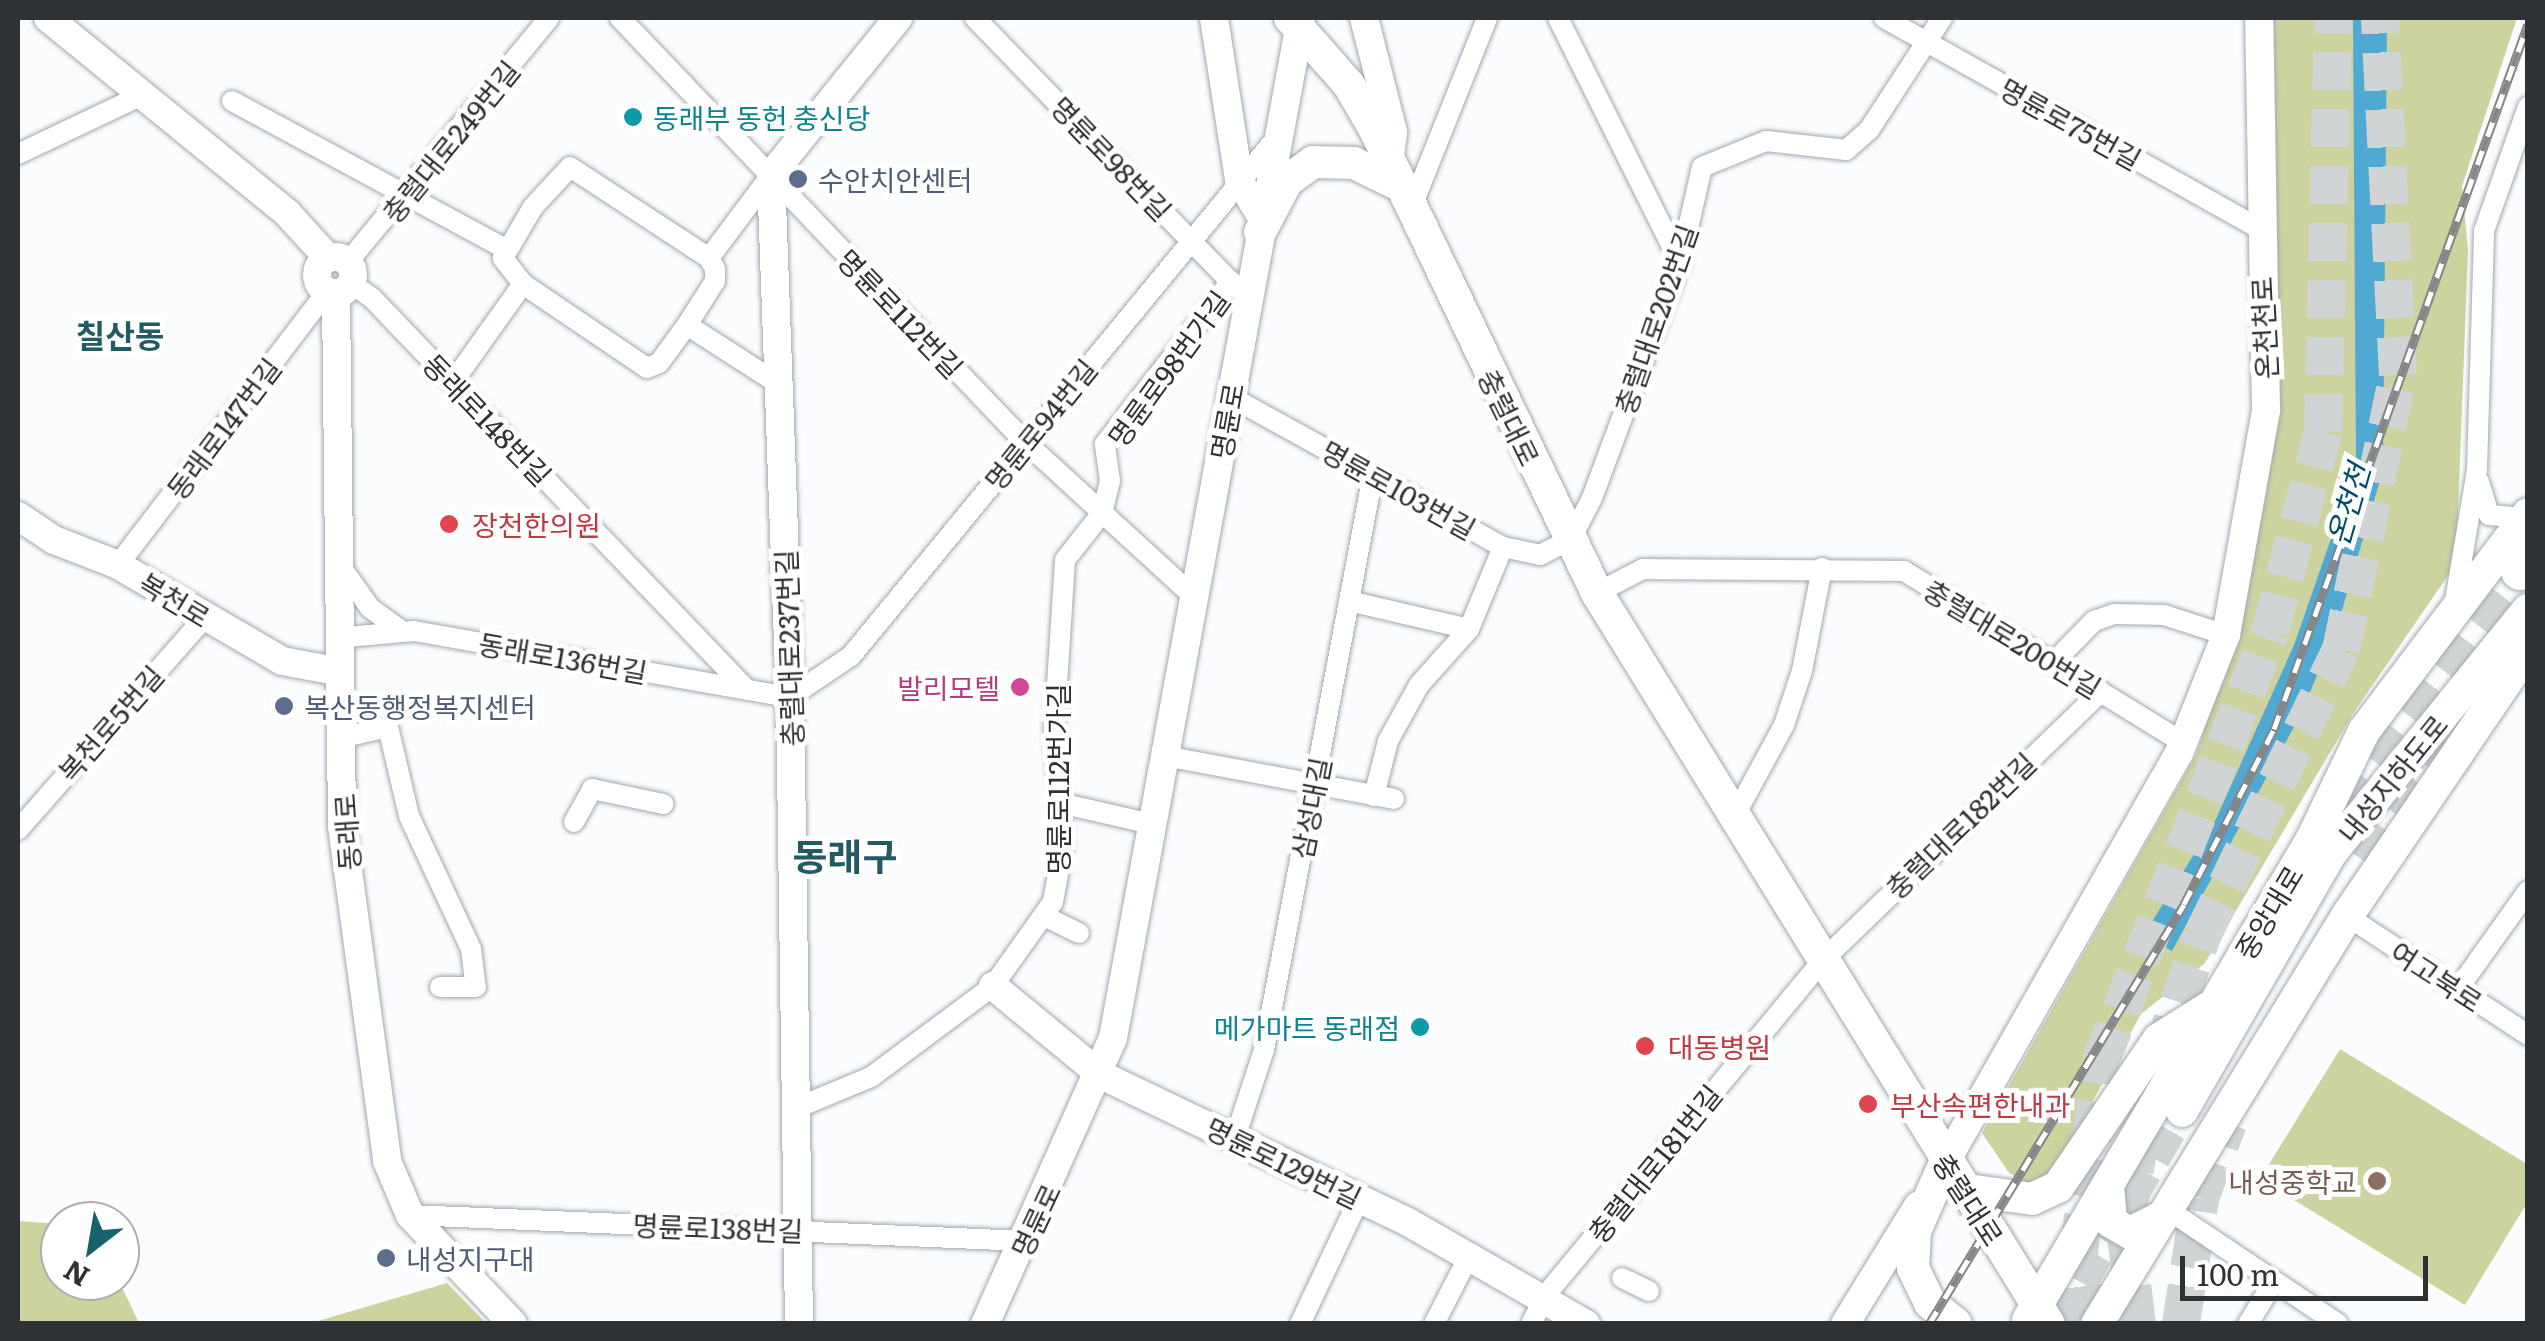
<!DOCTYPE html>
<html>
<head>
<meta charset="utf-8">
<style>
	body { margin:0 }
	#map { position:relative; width:2545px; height:1341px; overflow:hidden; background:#fafcfd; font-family:Literata,"Noto Sans KR",serif }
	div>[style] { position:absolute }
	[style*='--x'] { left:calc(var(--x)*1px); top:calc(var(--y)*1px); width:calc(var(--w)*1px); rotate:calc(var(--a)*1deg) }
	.green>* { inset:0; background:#cdd39f }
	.water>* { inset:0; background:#50a9d3 }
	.primary-tunnel>* { height:32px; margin-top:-16px; transform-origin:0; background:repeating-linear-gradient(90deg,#d1d4d5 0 32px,transparent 0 48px) }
	.highway-tunnel>* { height:38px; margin-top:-19px; transform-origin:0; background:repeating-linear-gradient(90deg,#d1d4d5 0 38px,transparent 0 57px) }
	.roads { filter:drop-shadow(0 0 2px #a1a8af) drop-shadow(0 0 2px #a1a8af) }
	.street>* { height:20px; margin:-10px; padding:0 10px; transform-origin:10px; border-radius:10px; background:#fff }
	.secondary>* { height:28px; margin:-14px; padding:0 14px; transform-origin:14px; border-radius:14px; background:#fff }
	.secondary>.ring { margin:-14px; padding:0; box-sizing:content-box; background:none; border:28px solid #fff; border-radius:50% }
	.primary>* { height:32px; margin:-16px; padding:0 16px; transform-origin:16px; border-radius:16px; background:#fff }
	.highway>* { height:38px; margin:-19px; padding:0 19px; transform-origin:19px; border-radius:19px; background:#fff }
	.rail>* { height:9px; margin-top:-4.5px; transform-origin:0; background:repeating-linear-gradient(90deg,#fff 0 15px,#848688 0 30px); box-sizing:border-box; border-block:2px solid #848688 }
	.dots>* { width:28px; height:28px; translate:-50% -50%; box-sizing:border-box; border:5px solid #fff; border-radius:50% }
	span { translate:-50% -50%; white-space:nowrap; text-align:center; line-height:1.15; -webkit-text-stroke:10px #fff; paint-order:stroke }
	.culture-label { font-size:28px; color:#0d838f }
	.left { translate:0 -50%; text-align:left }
	.right { translate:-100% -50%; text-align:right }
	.street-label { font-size:28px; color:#2f3235 }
	.service-label { font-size:28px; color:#4e5e75 }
	.health-label { font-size:28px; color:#be3a42 }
	.hotel-label { font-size:28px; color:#b23c85 }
	.education-label { font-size:28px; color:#785e54 }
	.water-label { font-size:30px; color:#004d6a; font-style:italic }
	.quarter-label { font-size:32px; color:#235b65; font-weight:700 }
	.district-label { font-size:38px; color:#235b65; font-weight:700 }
	.frame { position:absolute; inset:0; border:20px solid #2f3235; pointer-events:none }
	.north { position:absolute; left:40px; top:1201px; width:100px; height:100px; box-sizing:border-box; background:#fff; border:2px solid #acadae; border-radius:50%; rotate:211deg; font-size:28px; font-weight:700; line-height:40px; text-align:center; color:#2f3235 }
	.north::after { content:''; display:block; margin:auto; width:35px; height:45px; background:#17626f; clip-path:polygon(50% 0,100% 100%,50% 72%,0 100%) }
	.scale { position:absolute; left:2180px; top:1256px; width:248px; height:45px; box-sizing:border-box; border:5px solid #2f3235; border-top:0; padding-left:12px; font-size:30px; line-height:35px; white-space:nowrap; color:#2f3235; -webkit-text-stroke:8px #fff; paint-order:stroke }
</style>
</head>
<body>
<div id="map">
	<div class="green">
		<div style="clip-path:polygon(2274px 18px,2517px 18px,2462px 186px,2468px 250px,2456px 564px,2354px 712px,2205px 963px,2141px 1014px,2050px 1178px,2032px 1185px,2009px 1173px,1982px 1133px,2196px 755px,2243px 615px,2268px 483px,2279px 364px)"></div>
		<div style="clip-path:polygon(2340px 1049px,2527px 1164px,2527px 1203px,2465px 1305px,2260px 1179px)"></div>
		<div style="clip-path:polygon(18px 1221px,60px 1224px,60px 1281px,119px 1281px,139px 1323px,18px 1323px)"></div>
		<div style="clip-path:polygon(447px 1283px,486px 1323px,311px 1323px)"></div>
	</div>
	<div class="water">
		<div style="clip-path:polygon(2353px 18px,2387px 18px,2383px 470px,2338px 624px,2302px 712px,2172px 951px,2143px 936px,2216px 819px,2294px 645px,2356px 467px)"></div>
	</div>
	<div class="primary-tunnel">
		<div style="--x:2057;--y:1324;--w:247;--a:-59.6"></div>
	</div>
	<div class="highway-tunnel">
		<div style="--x:2339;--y:806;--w:297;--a:-52.4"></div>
		<div style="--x:2367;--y:863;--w:145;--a:-56.5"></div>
		<div style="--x:2160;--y:1056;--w:127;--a:-70.7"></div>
		<div style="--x:2202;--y:936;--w:318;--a:-64.1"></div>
		<div style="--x:2341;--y:650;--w:281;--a:-78.3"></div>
		<div style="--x:2398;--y:375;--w:357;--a:-92.9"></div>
		<div style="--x:2088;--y:1324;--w:72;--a:-97.2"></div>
		<div style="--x:2079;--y:1253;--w:191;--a:-83.7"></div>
		<div style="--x:2100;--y:1063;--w:463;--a:-68.5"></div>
		<div style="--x:2270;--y:632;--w:207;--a:-75.2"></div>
		<div style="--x:2323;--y:432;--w:414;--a:-88.6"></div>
		<div style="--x:2137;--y:1324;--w:98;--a:-97.1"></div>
		<div style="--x:2125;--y:1227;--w:106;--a:-80.2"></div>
		<div style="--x:2181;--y:1324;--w:127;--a:-81.4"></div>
		<div style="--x:2200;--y:1198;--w:80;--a:-69.5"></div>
	</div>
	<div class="roads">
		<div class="street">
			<div style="--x:620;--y:18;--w:586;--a:46.31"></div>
			<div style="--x:1025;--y:442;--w:229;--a:42.5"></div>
			<div style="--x:975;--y:18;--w:378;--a:45.9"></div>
			<div style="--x:1558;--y:18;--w:274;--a:63.5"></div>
			<div style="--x:1884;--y:18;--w:429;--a:29.3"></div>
			<div style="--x:232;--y:101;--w:309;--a:28.4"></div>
			<div style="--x:18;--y:154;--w:137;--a:-25.4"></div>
			<div style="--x:570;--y:167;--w:166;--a:33.2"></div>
			<div style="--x:709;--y:258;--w:13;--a:61"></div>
			<div style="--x:715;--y:269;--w:12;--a:90"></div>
			<div style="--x:715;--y:281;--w:52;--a:122.5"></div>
			<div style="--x:687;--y:325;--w:47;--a:126.4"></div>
			<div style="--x:659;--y:363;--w:13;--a:157"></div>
			<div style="--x:647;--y:368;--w:150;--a:-145.9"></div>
			<div style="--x:523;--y:284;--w:33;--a:-128"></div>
			<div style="--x:503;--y:258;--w:59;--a:-59.5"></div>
			<div style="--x:533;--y:207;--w:54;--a:-47.2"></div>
			<div style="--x:1410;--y:211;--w:208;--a:-68.2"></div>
			<div style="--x:709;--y:258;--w:104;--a:-53.2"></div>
			<div style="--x:348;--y:262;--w:316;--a:-50.5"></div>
			<div style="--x:352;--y:284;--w:24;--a:35"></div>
			<div style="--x:372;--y:298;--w:541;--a:46.27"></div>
			<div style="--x:687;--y:325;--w:111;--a:32.8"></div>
			<div style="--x:453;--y:382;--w:120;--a:-54.5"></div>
			<div style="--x:1231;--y:397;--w:311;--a:28.9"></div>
			<div style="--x:1503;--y:547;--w:38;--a:12"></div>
			<div style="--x:1540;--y:555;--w:35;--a:-27"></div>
			<div style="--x:1571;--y:539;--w:46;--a:-62.9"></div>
			<div style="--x:1592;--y:498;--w:251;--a:-69.5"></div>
			<div style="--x:1680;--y:263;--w:98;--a:-77.1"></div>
			<div style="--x:1702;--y:167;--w:69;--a:-22.1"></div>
			<div style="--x:1766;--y:141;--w:81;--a:6.4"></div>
			<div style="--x:1846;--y:150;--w:30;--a:-41"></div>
			<div style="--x:1869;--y:130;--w:134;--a:-56.9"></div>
			<div style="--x:2479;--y:482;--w:34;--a:73"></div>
			<div style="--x:2489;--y:515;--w:35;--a:5"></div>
			<div style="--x:118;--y:565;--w:344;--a:-52.6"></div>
			<div style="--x:341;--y:567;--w:50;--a:54.7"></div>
			<div style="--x:370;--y:608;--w:36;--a:36"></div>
			<div style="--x:1597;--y:593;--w:52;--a:-27.6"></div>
			<div style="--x:1643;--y:569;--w:261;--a:0.4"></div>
			<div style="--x:1904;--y:571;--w:329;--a:31.6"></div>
			<div style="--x:1349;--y:601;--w:123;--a:13.1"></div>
			<div style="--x:2455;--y:601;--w:133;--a:-80.5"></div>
			<div style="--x:2477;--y:470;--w:239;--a:-88.3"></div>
			<div style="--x:2484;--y:231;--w:132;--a:-70.5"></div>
			<div style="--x:336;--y:638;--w:78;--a:-5.1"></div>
			<div style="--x:414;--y:631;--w:382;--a:10"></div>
			<div style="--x:790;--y:697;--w:73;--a:-33.9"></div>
			<div style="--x:851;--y:656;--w:673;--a:-50.61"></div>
			<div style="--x:2053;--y:663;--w:59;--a:-45.7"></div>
			<div style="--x:2094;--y:621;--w:21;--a:-19"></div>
			<div style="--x:2114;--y:614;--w:50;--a:1.1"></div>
			<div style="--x:2164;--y:615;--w:65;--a:17.9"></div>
			<div style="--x:340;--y:738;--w:49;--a:-12.9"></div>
			<div style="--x:388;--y:727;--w:91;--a:76.7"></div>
			<div style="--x:409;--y:816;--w:147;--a:65"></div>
			<div style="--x:471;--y:949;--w:38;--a:83"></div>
			<div style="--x:476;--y:987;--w:36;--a:180"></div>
			<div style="--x:1165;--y:756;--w:233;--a:10.6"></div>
			<div style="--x:1374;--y:796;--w:57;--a:-75.7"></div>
			<div style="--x:1388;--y:741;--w:64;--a:-61"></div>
			<div style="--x:1419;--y:685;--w:75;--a:-48.2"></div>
			<div style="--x:1469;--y:629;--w:89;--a:-67.5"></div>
			<div style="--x:1060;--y:803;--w:94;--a:12.9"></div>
			<div style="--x:1734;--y:817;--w:105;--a:-61.5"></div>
			<div style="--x:1784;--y:725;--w:57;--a:-71.6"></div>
			<div style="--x:1802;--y:671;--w:105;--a:-79"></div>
			<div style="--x:574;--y:822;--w:38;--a:-61"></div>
			<div style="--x:592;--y:789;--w:73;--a:11.9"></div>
			<div style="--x:18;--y:830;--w:283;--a:-48.7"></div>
			<div style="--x:1044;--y:916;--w:39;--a:26"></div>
			<div style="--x:2347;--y:916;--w:217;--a:33.3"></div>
			<div style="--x:2458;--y:989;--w:120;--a:-54.5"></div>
			<div style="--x:799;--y:1107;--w:78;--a:-22.6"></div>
			<div style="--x:871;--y:1077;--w:152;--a:-36.7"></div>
			<div style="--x:993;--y:986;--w:103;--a:-54.5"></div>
			<div style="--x:1053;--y:902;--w:57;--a:-79.9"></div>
			<div style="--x:1063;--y:846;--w:115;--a:-94.5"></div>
			<div style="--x:1054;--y:731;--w:171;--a:-86.3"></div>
			<div style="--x:1065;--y:560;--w:60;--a:-51.8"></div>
			<div style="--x:1102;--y:513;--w:33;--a:-76"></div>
			<div style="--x:1110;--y:481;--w:37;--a:-98"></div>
			<div style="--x:1105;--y:444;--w:206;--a:-52.3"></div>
			<div style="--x:1235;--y:1138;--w:93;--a:-71.8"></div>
			<div style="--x:1264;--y:1050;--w:585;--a:-79.27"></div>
			<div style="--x:2167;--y:1209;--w:206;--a:33.9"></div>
			<div style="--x:410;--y:1215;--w:617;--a:2.42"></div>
			<div style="--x:1622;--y:1278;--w:30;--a:26"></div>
			<div style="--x:1300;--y:1324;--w:138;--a:-64.7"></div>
			<div style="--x:1434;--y:1324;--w:79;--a:-62.8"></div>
			<div style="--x:1531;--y:1324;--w:31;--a:-63"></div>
			<div style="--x:1545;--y:1296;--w:435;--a:-50.4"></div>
			<div style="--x:1822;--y:961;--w:388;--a:-44"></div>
			<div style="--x:2248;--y:1324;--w:50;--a:-58.8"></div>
		</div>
		<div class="secondary">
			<div style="--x:48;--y:18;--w:310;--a:39.2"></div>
			<div style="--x:288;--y:214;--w:59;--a:47.7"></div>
			<div style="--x:1214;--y:18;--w:164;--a:81.2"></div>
			<div style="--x:1239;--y:180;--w:46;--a:58.4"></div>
			<div style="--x:1364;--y:18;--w:118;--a:75.7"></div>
			<div style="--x:1393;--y:132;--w:32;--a:97"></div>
			<div class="ring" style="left:317px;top:257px;width:8px;height:8px"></div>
			<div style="--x:336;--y:294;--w:532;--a:89.35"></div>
			<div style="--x:342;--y:826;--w:338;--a:82.3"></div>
			<div style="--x:387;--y:1161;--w:59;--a:66.9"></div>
			<div style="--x:410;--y:1215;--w:150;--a:46.6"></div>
			<div style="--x:18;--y:516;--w:43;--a:33.7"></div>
			<div style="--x:54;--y:540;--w:69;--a:21.3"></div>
			<div style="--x:118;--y:565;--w:190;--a:30.3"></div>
			<div style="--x:282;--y:661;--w:55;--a:10.5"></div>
			<div style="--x:993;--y:986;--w:140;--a:39.5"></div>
			<div style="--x:1101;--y:1075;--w:340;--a:25.6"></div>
			<div style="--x:1408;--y:1222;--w:205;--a:29.8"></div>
			<div style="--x:1945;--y:1163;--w:472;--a:-60.3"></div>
			<div style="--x:2179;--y:753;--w:127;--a:-68.3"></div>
			<div style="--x:2226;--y:635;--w:229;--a:-79.9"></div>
			<div style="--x:2266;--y:410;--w:392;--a:-91"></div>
			<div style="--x:799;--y:1324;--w:627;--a:-90.82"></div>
			<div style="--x:790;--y:697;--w:522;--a:-92.08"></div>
			<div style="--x:771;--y:175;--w:202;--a:-51"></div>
			<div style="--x:985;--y:1324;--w:313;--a:-65.9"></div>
			<div style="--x:1113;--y:1038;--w:1037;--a:-79.56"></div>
			<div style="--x:1845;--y:1324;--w:139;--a:-58.3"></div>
		</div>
		<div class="primary">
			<div style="--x:1290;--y:18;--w:89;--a:48.6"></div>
			<div style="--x:1349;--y:85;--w:50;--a:59.8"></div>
			<div style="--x:1374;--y:128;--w:516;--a:64.38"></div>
			<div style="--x:1597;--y:593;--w:859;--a:58.27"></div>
			<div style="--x:1260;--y:232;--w:58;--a:-62.1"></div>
			<div style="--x:1287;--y:181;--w:32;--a:-36"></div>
			<div style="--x:1313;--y:162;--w:41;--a:1.4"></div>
			<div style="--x:1354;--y:163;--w:50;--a:26.1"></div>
			<div style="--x:2182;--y:1111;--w:298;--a:-60"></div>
			<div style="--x:2331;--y:853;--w:313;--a:-51"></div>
			<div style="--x:1945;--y:1163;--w:74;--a:113.8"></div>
			<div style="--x:1915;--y:1231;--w:37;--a:93"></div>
			<div style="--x:1913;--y:1268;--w:39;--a:64"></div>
			<div style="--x:1930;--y:1303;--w:33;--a:39"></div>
			<div style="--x:2108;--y:1185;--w:37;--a:85"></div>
			<div style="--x:2111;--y:1222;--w:22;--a:30"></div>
			<div style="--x:2130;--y:1233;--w:36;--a:-27"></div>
			<div style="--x:1961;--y:1189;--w:72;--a:8"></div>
			<div style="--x:2032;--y:1199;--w:29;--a:-25"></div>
			<div style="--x:2058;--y:1187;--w:179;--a:-55.7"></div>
			<div style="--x:2159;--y:1039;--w:60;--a:-32.1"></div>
			<div style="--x:2028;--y:1320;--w:559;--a:-59.44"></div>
			<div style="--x:2312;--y:839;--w:120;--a:-64.3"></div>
			<div style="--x:2364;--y:731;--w:272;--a:-52.9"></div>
			<div style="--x:2097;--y:1324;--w:479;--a:-58.5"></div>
			<div style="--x:2347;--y:916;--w:322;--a:-55.8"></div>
		</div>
		<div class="highway">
			<div style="--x:2520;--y:571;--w:14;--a:-54"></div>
		</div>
	</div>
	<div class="rail">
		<div style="--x:1929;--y:1324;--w:491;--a:-58.7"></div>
		<div style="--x:2184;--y:904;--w:197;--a:-62.8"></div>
		<div style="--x:2274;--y:729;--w:749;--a:-70.19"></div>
	</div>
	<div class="dots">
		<div style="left:633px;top:117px;background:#0f9aa8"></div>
		<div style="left:798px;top:179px;background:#5c6f8a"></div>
		<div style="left:449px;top:524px;background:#e0444e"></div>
		<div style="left:1020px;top:687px;background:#d1479c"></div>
		<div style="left:284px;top:706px;background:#5c6f8a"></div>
		<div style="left:1420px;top:1027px;background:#0f9aa8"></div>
		<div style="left:1645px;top:1046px;background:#e0444e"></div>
		<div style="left:1868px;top:1104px;background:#e0444e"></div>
		<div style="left:2377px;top:1181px;background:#8d6e63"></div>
		<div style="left:386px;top:1258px;background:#5c6f8a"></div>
	</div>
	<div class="culture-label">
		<span class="left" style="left:653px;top:117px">동래부 동헌 충신당</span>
		<span class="right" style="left:1400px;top:1027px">메가마트 동래점</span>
	</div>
	<div class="street-label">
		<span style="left:2071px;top:123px;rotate:29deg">명륜로75번길</span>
		<span style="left:450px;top:141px;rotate:-51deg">충렬대로249번길</span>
		<span style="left:1112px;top:158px;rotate:46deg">명륜로98번길</span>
		<span style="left:901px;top:313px;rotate:46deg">명륜로112번길</span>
		<span style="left:1655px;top:319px;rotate:-71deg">충렬대로202번길</span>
		<span style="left:2263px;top:328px;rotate:-93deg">온천천로</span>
		<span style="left:1168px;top:368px;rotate:-54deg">명륜로98번가길</span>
		<span style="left:1510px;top:417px;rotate:64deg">충렬대로</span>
		<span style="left:488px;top:419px;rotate:46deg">동래로148번길</span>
		<span style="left:1226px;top:421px;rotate:-80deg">명륜로</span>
		<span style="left:1040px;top:424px;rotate:-51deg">명륜로94번길</span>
		<span style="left:223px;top:428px;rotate:-53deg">동래로147번길</span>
		<span style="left:1399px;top:489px;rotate:29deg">명륜로103번길</span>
		<span style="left:175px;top:599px;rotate:31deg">복천로</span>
		<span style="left:2013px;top:638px;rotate:31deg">충렬대로200번길</span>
		<span style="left:788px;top:648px;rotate:-92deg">충렬대로237번길</span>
		<span style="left:563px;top:657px;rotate:10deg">동래로136번길</span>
		<span style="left:110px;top:723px;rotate:-49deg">복천로5번길</span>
		<span style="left:2392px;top:778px;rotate:-51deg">내성지하도로</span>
		<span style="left:1057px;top:779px;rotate:-90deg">명륜로112번가길</span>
		<span style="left:1310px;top:808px;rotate:-79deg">삼성대길</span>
		<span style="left:1960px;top:825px;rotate:-44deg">충렬대로182번길</span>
		<span style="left:346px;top:832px;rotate:-94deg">동래로</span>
		<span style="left:2268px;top:912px;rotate:-59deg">중앙대로</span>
		<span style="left:2437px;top:976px;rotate:33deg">여고북로</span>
		<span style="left:1284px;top:1162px;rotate:26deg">명륜로129번길</span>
		<span style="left:1654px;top:1163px;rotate:-51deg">충렬대로181번길</span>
		<span style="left:1969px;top:1199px;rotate:57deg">충렬대로</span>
		<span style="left:1035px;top:1220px;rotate:-65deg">명륜로</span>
		<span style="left:718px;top:1227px;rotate:2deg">명륜로138번길</span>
	</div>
	<div class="service-label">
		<span class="left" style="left:818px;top:179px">수안치안센터</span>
		<span class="left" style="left:304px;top:706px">복산동행정복지센터</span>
		<span class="left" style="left:406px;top:1258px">내성지구대</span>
	</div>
	<div class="health-label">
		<span class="left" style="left:472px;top:524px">장천한의원</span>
		<span class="left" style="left:1668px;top:1046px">대동병원</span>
		<span class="left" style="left:1890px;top:1104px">부산속편한내과</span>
	</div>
	<div class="hotel-label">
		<span class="right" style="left:1000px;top:687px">발리모텔</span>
	</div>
	<div class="education-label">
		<span class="right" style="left:2357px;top:1181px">내성중학교</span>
	</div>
	<div class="water-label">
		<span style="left:2347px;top:504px;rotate:-74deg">온천천</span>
	</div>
	<div class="quarter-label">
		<span style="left:120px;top:334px">칠산동</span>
	</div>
	<div class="district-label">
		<span style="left:845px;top:855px">동래구</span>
	</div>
	<div class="frame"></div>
	<div class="north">N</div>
	<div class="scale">100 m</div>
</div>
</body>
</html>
